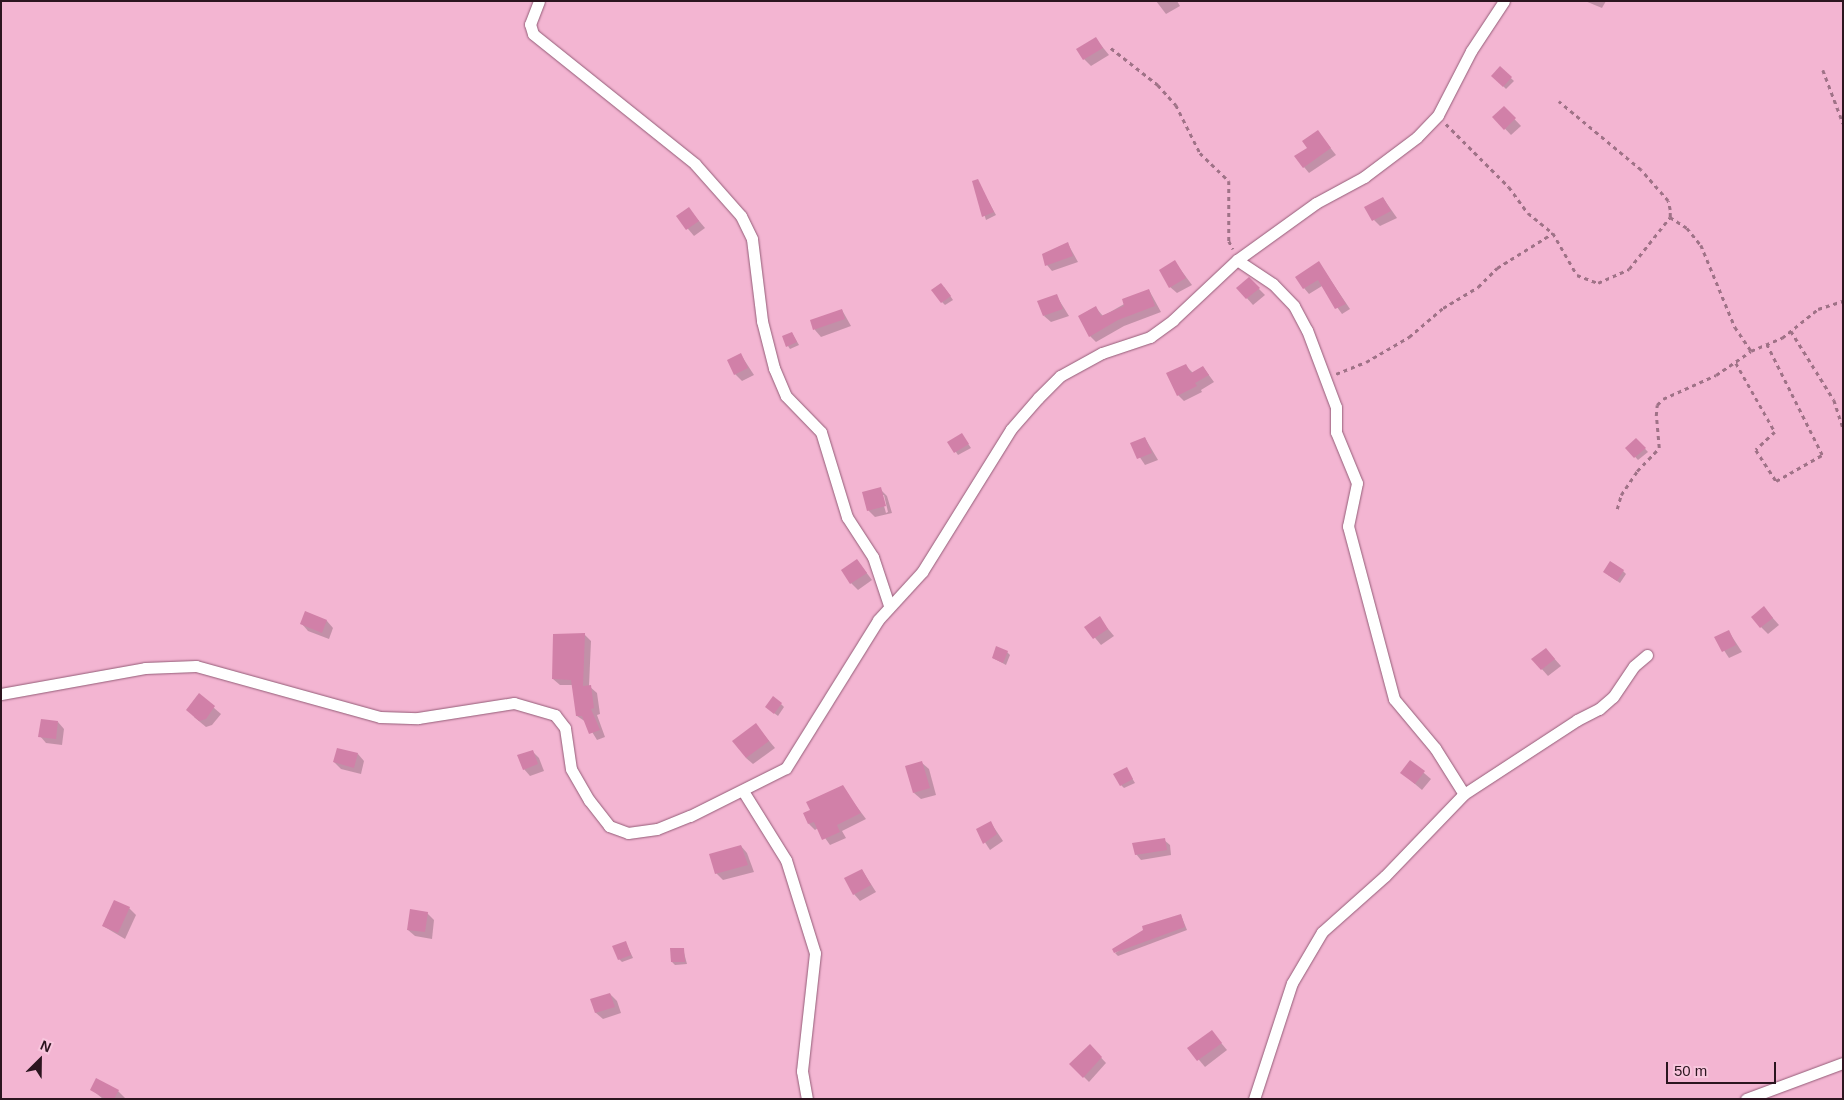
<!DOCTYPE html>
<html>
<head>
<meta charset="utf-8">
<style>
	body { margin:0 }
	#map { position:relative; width:1844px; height:1100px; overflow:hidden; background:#f3b5d2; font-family:Helvetica,sans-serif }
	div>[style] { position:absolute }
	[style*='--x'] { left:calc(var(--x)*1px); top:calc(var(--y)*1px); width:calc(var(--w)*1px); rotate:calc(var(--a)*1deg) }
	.shadow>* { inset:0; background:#0003 }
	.building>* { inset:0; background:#d180a8 }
	.path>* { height:2.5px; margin-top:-1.25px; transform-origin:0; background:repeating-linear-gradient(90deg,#9f7287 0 4px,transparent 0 8px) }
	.roads { filter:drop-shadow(0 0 1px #935c77) drop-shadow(0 0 1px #935c77) }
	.street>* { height:11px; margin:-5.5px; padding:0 5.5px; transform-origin:5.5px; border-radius:5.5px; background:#fff }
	span { translate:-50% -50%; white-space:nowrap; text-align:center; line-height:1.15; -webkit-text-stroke:4.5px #f8c6dd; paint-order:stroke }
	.frame { position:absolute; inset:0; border:2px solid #2b151f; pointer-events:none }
	.north { position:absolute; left:15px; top:1035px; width:50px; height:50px; -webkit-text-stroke:4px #f8c6dd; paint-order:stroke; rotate:23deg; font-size:14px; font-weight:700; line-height:20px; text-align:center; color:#2b151f }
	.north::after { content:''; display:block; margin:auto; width:18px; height:22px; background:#2b151f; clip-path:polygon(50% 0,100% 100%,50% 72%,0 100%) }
	.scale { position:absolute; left:1666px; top:1062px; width:110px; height:22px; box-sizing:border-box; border:2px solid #2b151f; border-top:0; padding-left:6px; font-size:15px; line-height:18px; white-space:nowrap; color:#2b151f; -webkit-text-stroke:4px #f8c6dd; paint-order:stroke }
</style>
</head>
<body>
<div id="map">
	<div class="shadow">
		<div style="clip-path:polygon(1156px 1px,1177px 1px,1180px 6px,1166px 14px)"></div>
		<div style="clip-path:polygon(1585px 1px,1606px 1px,1602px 8px)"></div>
		<div style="clip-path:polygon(1096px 39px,1109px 55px,1091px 66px,1084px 59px)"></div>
		<div style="clip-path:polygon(1500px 68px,1514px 81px,1506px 89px,1493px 76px)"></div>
		<div style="clip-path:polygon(1504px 108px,1521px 126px,1511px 135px,1494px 117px)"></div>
		<div style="clip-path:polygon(1318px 132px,1336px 155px,1309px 173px,1304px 167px)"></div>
		<div style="clip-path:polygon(977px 181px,996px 215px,986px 220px,974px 182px)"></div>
		<div style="clip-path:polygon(1383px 198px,1397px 218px,1380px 226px,1374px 220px)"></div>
		<div style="clip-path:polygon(689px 209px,705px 228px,694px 236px,678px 217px)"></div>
		<div style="clip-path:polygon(1068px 244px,1078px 262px,1052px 271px,1047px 265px)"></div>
		<div style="clip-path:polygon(1175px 262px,1192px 285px,1177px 293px,1170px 287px)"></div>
		<div style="clip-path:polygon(1319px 263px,1350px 309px,1342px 314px,1322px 286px,1309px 294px,1304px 288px)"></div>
		<div style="clip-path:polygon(1249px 279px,1265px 295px,1253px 305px,1238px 288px)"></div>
		<div style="clip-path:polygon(944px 287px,953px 300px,945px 305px,942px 302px)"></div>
		<div style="clip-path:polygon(1149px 290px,1161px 312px,1124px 326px,1096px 342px,1090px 336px,1096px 308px,1103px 316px)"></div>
		<div style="clip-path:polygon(1056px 295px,1069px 316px,1051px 322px,1044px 316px)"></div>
		<div style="clip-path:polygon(842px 310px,851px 326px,821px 337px,815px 330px,811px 321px)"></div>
		<div style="clip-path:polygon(792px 333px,799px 345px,790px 349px,788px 346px)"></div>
		<div style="clip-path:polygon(741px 355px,754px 375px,742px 381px,735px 374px)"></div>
		<div style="clip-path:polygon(1185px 365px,1193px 373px,1203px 367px,1214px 382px,1201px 390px,1202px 392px,1184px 401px,1178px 395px)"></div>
		<div style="clip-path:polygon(964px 438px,971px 448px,958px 455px,949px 442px)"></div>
		<div style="clip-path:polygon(1145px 438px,1158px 460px,1145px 465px,1131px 444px)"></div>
		<div style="clip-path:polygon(1636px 439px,1648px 452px,1638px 460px,1627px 448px)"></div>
		<div style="clip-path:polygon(evenodd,880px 489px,887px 496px,892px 513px,875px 517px,868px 510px,880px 489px,881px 495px,884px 495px,888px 512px,886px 513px,881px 495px)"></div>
		<div style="clip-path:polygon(857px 560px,872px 580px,858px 590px,851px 583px)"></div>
		<div style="clip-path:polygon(1623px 571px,1626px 574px,1620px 583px,1608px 575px)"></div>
		<div style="clip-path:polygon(1764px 608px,1779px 625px,1768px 634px,1761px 627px)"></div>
		<div style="clip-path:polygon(306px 613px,327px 621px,333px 628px,329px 639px,308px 631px,302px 624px)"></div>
		<div style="clip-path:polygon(1099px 618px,1114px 636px,1101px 645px,1086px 627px)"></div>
		<div style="clip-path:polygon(1729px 632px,1742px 652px,1729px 658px,1716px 638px)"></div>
		<div style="clip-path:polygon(584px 634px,591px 641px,589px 686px,597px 693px,600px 714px,597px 715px,605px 737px,597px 740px,586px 722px,577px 716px,573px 685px,560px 685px,553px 679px)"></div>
		<div style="clip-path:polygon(1007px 652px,1010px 655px,1006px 665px,993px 658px)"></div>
		<div style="clip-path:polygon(1552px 656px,1561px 666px,1548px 676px,1533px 659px)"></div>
		<div style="clip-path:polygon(199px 695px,221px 714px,212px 725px,206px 727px,194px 717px)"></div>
		<div style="clip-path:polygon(781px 704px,784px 707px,778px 716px,770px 710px)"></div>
		<div style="clip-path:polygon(58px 722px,64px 729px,62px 745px,46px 743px,40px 736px)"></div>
		<div style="clip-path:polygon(756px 725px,775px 748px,753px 764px,746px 758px)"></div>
		<div style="clip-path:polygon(532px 751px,539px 758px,544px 771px,530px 776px,524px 769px)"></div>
		<div style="clip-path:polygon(358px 754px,364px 761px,361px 774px,341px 769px,334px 762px)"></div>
		<div style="clip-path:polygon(1411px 762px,1431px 779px,1422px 790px,1402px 773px)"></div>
		<div style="clip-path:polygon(922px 763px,929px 769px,936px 795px,921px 799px,914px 793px)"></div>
		<div style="clip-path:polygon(1126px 768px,1135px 783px,1124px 788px,1121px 785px)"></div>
		<div style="clip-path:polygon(842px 787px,866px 819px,842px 831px,846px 838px,830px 845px,818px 828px,815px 830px,809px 824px,811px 810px)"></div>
		<div style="clip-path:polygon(991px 823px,1003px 841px,990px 850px,977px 830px)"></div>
		<div style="clip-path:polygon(1164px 840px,1170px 845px,1171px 855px,1141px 860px,1136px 854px)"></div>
		<div style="clip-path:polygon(741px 846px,747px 853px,754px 872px,723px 880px,716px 873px)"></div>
		<div style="clip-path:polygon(862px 870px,876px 892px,860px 901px,854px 894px)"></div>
		<div style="clip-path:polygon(129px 908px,136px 915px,125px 939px,103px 926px)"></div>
		<div style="clip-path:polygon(427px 913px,434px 920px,432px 939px,415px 936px,408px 930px)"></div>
		<div style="clip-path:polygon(1181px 915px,1187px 930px,1118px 956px,1115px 953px)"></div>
		<div style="clip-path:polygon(626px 943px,633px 958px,622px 962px,619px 959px)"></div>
		<div style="clip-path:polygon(683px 949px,687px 964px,675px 965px,672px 962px)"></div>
		<div style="clip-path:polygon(610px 994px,617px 1001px,621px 1013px,603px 1019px,596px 1013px,592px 1000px)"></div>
		<div style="clip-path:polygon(1212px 1032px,1227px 1050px,1205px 1067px,1189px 1048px)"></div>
		<div style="clip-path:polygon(1095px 1051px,1106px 1063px,1089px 1082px,1071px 1064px)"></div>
		<div style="clip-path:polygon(91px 1089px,118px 1091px,125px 1098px,103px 1099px)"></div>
	</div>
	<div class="building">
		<div style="clip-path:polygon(1096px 37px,1103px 48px,1083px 60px,1076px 49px)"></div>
		<div style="clip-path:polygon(1500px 66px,1512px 77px,1503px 87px,1491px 76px)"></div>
		<div style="clip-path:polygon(1504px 106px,1516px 118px,1504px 130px,1492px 117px)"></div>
		<div style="clip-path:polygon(1318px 130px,1331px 148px,1303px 168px,1294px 156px,1307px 148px,1302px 141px)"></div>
		<div style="clip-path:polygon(978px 179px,994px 212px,982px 217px,972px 181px)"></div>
		<div style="clip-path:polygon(1383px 197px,1391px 211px,1372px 221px,1364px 207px)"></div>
		<div style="clip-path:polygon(689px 207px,699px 221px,686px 230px,676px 216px)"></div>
		<div style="clip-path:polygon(1068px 242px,1073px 256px,1045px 266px,1042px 254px)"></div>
		<div style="clip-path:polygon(1175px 260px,1186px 278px,1169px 288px,1159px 270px)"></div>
		<div style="clip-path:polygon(1319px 261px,1346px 304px,1335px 309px,1318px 280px,1303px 289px,1295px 277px)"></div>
		<div style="clip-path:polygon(1249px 277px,1260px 288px,1246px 299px,1236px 288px)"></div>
		<div style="clip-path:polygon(941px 283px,951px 296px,941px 303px,931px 290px)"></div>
		<div style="clip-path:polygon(1149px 289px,1155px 306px,1118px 320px,1089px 337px,1078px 316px,1096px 306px,1101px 316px,1124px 306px,1122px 299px)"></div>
		<div style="clip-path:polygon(1057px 294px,1063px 309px,1043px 316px,1037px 301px)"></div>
		<div style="clip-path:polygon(842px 309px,845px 319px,813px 330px,810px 320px)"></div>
		<div style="clip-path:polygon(792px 332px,797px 342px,786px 347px,782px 336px)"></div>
		<div style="clip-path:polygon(741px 353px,748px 368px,734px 375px,727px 360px)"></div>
		<div style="clip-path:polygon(1186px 364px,1191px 373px,1203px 366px,1209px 375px,1195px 383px,1197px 386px,1177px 396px,1166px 373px)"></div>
		<div style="clip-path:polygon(962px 433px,969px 444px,954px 453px,947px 442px)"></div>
		<div style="clip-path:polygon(1145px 437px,1152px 453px,1137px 459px,1130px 443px)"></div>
		<div style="clip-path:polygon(1636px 438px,1646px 448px,1634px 458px,1625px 448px)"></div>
		<div style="clip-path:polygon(881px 487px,886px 506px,867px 511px,862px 492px)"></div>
		<div style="clip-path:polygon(857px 559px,867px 573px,850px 584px,841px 570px)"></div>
		<div style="clip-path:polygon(1610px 561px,1624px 570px,1617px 581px,1603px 572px)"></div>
		<div style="clip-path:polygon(1764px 606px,1773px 618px,1760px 628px,1751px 617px)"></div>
		<div style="clip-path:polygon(305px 611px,327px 620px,322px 633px,300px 624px)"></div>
		<div style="clip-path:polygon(1100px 616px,1108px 629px,1093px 639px,1084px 627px)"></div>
		<div style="clip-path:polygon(1729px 630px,1736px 645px,1722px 652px,1714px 637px)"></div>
		<div style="clip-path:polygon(585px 633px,583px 686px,591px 685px,594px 708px,591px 709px,600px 730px,589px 734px,582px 716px,576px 716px,571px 680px,552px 679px,553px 634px)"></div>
		<div style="clip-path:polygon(996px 646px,1008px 651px,1003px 663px,992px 658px)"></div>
		<div style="clip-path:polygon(1546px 648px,1555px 659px,1541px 670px,1531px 659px)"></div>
		<div style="clip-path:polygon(199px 693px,215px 706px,206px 719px,199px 721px,186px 710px)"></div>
		<div style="clip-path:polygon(773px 696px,782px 703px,774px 714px,765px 707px)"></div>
		<div style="clip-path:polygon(41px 719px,58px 721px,56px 739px,38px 737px)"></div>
		<div style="clip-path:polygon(756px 723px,769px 741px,746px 758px,732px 741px)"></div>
		<div style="clip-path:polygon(337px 748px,358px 753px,354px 768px,333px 762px)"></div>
		<div style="clip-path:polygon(533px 750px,538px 764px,523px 770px,517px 755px)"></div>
		<div style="clip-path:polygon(1410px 760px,1425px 771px,1415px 784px,1400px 773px)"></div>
		<div style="clip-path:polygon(922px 761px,930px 788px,913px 793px,905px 766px)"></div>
		<div style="clip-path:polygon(1127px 767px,1133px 779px,1120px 786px,1113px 774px)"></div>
		<div style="clip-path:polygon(843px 785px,861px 813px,837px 825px,840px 832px,822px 840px,814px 822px,808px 824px,803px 813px,810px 810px,806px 802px)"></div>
		<div style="clip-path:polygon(991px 821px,997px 834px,983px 844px,976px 829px)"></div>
		<div style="clip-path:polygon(1165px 838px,1167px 850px,1135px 855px,1132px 843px)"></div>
		<div style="clip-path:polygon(741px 845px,748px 865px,715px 874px,709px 854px)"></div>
		<div style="clip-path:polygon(862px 869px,871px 885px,853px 895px,844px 878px)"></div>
		<div style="clip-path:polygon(114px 900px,130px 907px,118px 933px,102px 926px)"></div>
		<div style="clip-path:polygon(410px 909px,428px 912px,425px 932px,407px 930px)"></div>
		<div style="clip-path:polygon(1181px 914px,1185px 927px,1114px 953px,1112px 949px,1143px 930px,1142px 926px)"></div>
		<div style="clip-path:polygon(626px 941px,631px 955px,618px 960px,612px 946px)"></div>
		<div style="clip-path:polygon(670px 948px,684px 948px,685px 962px,671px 962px)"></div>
		<div style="clip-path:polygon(610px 993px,615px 1007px,595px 1013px,590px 999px)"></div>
		<div style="clip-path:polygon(1212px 1030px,1222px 1043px,1197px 1061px,1187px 1048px)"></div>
		<div style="clip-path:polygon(1090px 1044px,1102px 1057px,1083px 1078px,1069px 1064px)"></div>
		<div style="clip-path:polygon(96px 1078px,119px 1090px,114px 1099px,106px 1099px,90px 1090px)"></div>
	</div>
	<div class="path">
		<div style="--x:1111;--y:48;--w:60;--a:38.2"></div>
		<div style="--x:1158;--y:85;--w:27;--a:48"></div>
		<div style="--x:1176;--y:105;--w:54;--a:63.4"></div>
		<div style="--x:1200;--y:153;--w:40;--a:44"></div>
		<div style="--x:1229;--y:181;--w:60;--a:90"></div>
		<div style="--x:1229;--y:241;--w:9;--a:63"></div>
		<div style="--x:1823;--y:70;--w:57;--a:69.3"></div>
		<div style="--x:1446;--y:124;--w:89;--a:45"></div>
		<div style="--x:1509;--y:187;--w:32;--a:54"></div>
		<div style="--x:1528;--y:213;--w:32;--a:39"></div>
		<div style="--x:1553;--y:233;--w:48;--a:60.3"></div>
		<div style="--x:1577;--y:275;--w:22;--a:21"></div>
		<div style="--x:1598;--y:283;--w:34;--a:-24"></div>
		<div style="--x:1629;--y:269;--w:66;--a:-51.7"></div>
		<div style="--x:1670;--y:217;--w:7;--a:-90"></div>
		<div style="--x:1670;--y:210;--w:9;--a:-103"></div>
		<div style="--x:1668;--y:201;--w:41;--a:-131.1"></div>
		<div style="--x:1641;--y:170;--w:107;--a:-140.3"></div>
		<div style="--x:1670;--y:217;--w:20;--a:33"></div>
		<div style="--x:1687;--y:228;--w:22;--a:51"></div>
		<div style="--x:1701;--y:245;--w:89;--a:67.5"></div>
		<div style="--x:1735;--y:327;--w:29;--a:56"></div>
		<div style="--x:1791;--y:331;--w:81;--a:58.1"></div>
		<div style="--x:1834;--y:400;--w:28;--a:72"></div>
		<div style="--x:1736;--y:363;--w:79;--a:60.5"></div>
		<div style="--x:1775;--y:432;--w:26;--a:137"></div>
		<div style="--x:1756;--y:450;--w:37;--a:57"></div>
		<div style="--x:1776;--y:481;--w:53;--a:-29.5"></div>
		<div style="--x:1822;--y:455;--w:123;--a:-116.6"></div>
		<div style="--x:1336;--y:374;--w:32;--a:-22"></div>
		<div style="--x:1366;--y:362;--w:50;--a:-30.2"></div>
		<div style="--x:1409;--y:337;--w:45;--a:-40.5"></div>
		<div style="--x:1443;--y:308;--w:41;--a:-31"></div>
		<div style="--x:1478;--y:287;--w:27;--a:-45"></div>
		<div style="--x:1497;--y:268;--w:66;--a:-32"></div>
		<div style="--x:1617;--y:509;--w:15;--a:-74"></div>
		<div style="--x:1621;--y:495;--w:29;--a:-56"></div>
		<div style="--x:1637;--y:471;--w:32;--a:-46"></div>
		<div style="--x:1659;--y:448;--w:32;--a:-95"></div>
		<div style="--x:1656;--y:416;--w:11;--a:-85"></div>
		<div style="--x:1657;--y:405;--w:8;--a:-45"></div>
		<div style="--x:1663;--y:399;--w:58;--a:-24.4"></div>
		<div style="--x:1716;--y:375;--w:42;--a:-34.4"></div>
		<div style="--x:1751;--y:351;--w:34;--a:-23"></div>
		<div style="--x:1782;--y:338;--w:46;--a:-38.9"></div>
		<div style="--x:1818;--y:309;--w:26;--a:-18"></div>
	</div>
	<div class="roads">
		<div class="street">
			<div style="--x:539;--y:1;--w:25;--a:111"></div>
			<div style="--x:530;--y:24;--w:10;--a:73"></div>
			<div style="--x:533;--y:34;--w:208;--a:38.7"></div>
			<div style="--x:695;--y:164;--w:69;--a:48.5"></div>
			<div style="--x:741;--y:216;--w:25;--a:64"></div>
			<div style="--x:752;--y:239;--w:83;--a:83"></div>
			<div style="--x:762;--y:321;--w:49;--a:75.7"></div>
			<div style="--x:774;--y:368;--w:30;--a:67"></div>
			<div style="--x:786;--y:396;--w:50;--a:45.8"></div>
			<div style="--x:821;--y:432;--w:89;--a:73"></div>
			<div style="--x:847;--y:517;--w:48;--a:57"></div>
			<div style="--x:873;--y:557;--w:51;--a:71.6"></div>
			<div style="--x:1237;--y:260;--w:43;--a:33.7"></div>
			<div style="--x:1273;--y:284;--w:30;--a:46"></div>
			<div style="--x:1294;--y:306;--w:27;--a:62"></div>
			<div style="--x:1307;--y:330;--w:82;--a:69.4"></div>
			<div style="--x:1336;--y:407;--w:25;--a:90"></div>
			<div style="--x:1336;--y:432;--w:55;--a:67.6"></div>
			<div style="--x:1357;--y:483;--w:44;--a:101.8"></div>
			<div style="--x:1348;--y:526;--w:179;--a:75.1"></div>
			<div style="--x:1394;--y:699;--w:64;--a:50.1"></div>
			<div style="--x:1435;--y:748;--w:54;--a:57.8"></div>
			<div style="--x:1;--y:694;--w:146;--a:-10.2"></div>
			<div style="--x:145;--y:668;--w:51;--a:-2.2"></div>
			<div style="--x:196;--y:666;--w:191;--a:15.5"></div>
			<div style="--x:380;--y:717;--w:38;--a:2"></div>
			<div style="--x:418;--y:718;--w:97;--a:-8.9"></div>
			<div style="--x:514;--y:703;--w:43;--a:16.3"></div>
			<div style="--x:555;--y:715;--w:16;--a:52"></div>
			<div style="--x:565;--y:728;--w:41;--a:81.7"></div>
			<div style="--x:571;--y:769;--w:36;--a:60"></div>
			<div style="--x:589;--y:800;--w:33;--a:52"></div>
			<div style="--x:609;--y:826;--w:20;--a:20"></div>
			<div style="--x:628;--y:833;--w:29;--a:-8"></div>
			<div style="--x:657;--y:829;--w:35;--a:-22"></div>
			<div style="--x:690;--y:816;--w:107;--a:-26.6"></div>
			<div style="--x:786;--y:768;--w:174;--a:-58.1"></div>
			<div style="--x:878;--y:620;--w:65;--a:-47.5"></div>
			<div style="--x:922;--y:572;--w:168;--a:-58.1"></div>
			<div style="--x:1011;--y:429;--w:41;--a:-48.9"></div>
			<div style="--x:1038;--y:398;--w:31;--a:-45"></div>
			<div style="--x:1060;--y:376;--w:48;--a:-28.7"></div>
			<div style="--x:1102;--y:353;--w:51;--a:-18.4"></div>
			<div style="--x:1150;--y:337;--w:29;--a:-36"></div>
			<div style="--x:1173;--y:320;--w:88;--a:-43.2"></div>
			<div style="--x:1237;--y:260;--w:97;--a:-35.8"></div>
			<div style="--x:1316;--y:203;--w:55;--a:-28.4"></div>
			<div style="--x:1364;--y:177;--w:66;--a:-37"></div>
			<div style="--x:1417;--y:137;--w:30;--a:-46"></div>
			<div style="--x:1438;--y:115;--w:72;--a:-62.7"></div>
			<div style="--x:1471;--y:51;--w:60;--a:-56.6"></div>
			<div style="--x:743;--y:791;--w:81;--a:58.1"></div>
			<div style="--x:786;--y:860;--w:97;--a:72.7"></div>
			<div style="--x:815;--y:953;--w:119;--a:96.3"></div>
			<div style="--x:802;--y:1071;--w:28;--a:80"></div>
			<div style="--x:1254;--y:1099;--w:122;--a:-71.9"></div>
			<div style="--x:1292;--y:983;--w:59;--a:-59.5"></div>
			<div style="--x:1322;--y:932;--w:84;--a:-41.6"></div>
			<div style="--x:1385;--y:876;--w:114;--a:-46.1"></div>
			<div style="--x:1464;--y:794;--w:135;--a:-33.2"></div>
			<div style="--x:1577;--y:720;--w:25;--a:-27"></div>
			<div style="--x:1599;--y:709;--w:18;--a:-41"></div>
			<div style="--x:1613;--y:697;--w:37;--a:-56"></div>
			<div style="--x:1634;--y:666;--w:17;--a:-40"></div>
			<div style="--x:1746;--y:1099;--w:103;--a:-20.4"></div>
		</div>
	</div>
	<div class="frame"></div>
	<div class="north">N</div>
	<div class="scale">50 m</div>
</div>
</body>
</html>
